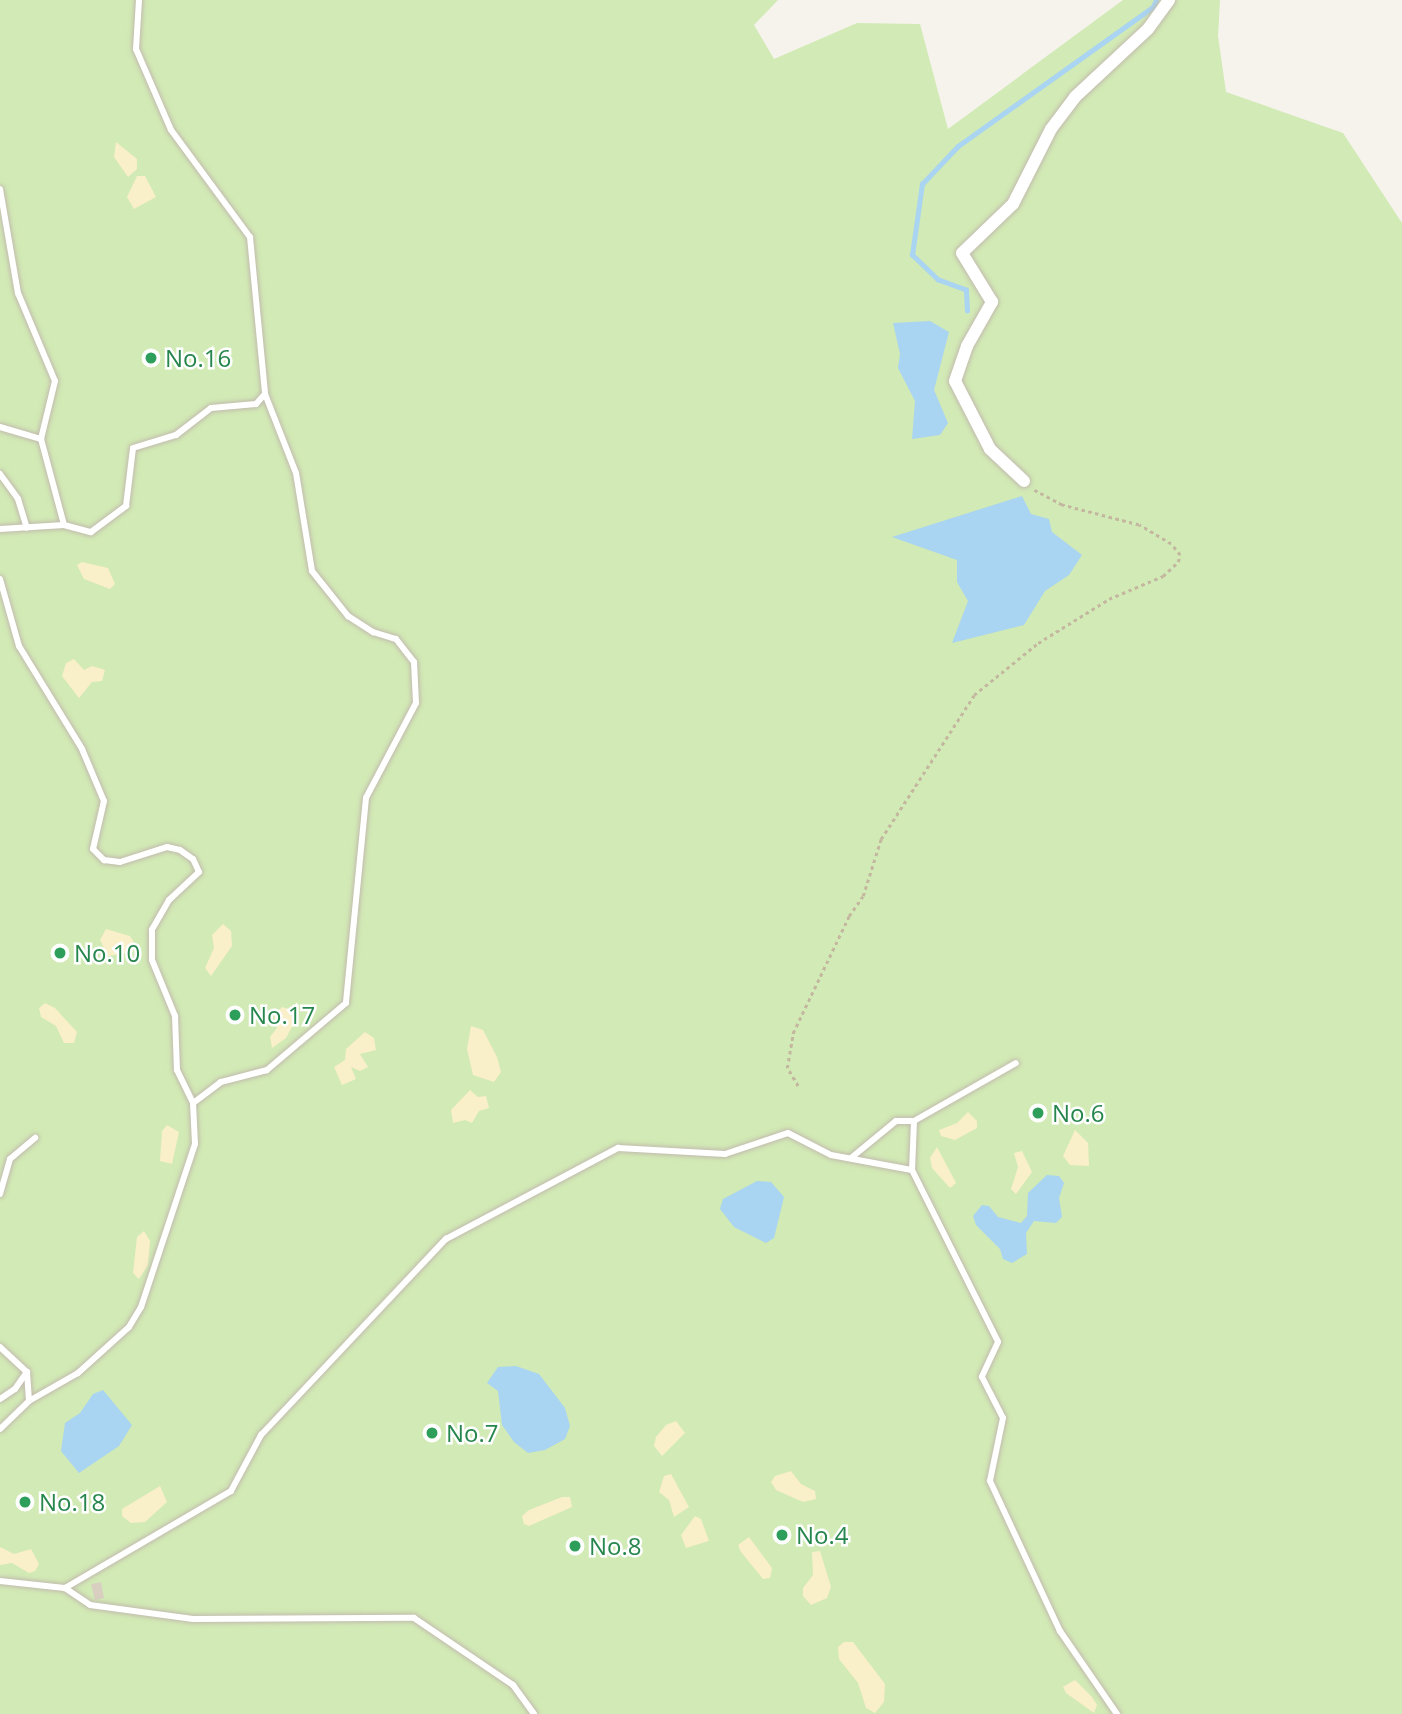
<!DOCTYPE html>
<html>
<head>
<meta charset="utf-8">
<style>
	body { margin:0 }
	#map { position:relative; width:1402px; height:1714px; overflow:hidden; background:#f6f3ec; font-family:"Open Sans",sans-serif }
	div>[style] { position:absolute }
	[style*='--x'] { left:calc(var(--x)*1px); top:calc(var(--y)*1px); width:calc(var(--w)*1px); rotate:calc(var(--a)*1deg) }
	.green>* { inset:0; background:#d2eab5 }
	.sand>* { inset:0; background:#f9efc9 }
	.water>* { inset:0; background:#a9d4f2 }
	.stream>* { height:4.5px; margin:-2.25px; padding:0 2.25px; transform-origin:2.25px; border-radius:2.25px; background:#a9d4f2 }
	.building>* { inset:0; background:#d8cfc1 }
	.path>* { height:2.5px; margin-top:-1.25px; transform-origin:0; background:repeating-linear-gradient(90deg,#c4b79f 0 3.5px,transparent 0 7px) }
	.roads { filter:drop-shadow(0 0 2px #c2bbae) drop-shadow(0 0 2px #c2bbae) }
	.lane>* { height:6px; margin:-3px; padding:0 3px; transform-origin:3px; border-radius:3px; background:#fff }
	.street>* { height:12px; margin:-6px; padding:0 6px; transform-origin:6px; border-radius:6px; background:#fff }
	.dots>* { width:19px; height:19px; translate:-50% -50%; box-sizing:border-box; border:4px solid #fff; border-radius:50% }
	span { translate:-50% -50%; white-space:nowrap; text-align:center; line-height:1.15; -webkit-text-stroke:5px #fff; paint-order:stroke }
	.leisure-label { font-size:24px; color:#27864d }
	.left { translate:0 -50%; text-align:left }
</style>
</head>
<body>
<div id="map">
	<div class="green">
		<div style="clip-path:polygon(0 0,778px 0,754px 25px,774px 59px,857px 23px,920px 24px,948px 129px,1123px 0,1220px 0,1218px 36px,1226px 92px,1343px 133px,1402px 223px,1402px 1714px,0 1714px)"></div>
	</div>
	<div class="sand">
		<div style="clip-path:polygon(116px 142px,137px 159px,137px 169px,128px 177px,114px 157px)"></div>
		<div style="clip-path:polygon(137px 176px,145px 176px,156px 197px,134px 209px,127px 197px)"></div>
		<div style="clip-path:polygon(82px 562px,108px 568px,115px 584px,110px 589px,84px 579px,77px 565px)"></div>
		<div style="clip-path:polygon(74px 659px,84px 670px,92px 666px,105px 670px,102px 681px,92px 682px,79px 698px,62px 676px,66px 663px)"></div>
		<div style="clip-path:polygon(223px 924px,231px 931px,232px 946px,211px 976px,205px 968px,214px 948px,212px 935px)"></div>
		<div style="clip-path:polygon(106px 929px,130px 936px,135px 944px,133px 952px,108px 956px,100px 940px)"></div>
		<div style="clip-path:polygon(45px 1003px,55px 1008px,77px 1032px,74px 1043px,64px 1043px,56px 1026px,41px 1017px,39px 1008px)"></div>
		<div style="clip-path:polygon(282px 1007px,289px 1009px,294px 1023px,286px 1038px,272px 1048px,270px 1037px,277px 1028px,274px 1016px)"></div>
		<div style="clip-path:polygon(471px 1026px,483px 1030px,497px 1057px,501px 1072px,494px 1082px,473px 1075px,467px 1049px)"></div>
		<div style="clip-path:polygon(365px 1032px,374px 1038px,376px 1050px,360px 1054px,368px 1067px,360px 1071px,351px 1067px,356px 1079px,342px 1085px,334px 1067px,345px 1060px,346px 1049px)"></div>
		<div style="clip-path:polygon(470px 1090px,478px 1097px,486px 1096px,489px 1108px,479px 1111px,472px 1123px,465px 1120px,453px 1123px,451px 1110px)"></div>
		<div style="clip-path:polygon(968px 1112px,977px 1121px,977px 1128px,955px 1140px,941px 1136px,939px 1130px,957px 1123px)"></div>
		<div style="clip-path:polygon(167px 1125px,179px 1132px,172px 1164px,160px 1161px,162px 1131px)"></div>
		<div style="clip-path:polygon(1075px 1130px,1088px 1143px,1089px 1166px,1070px 1165px,1063px 1156px)"></div>
		<div style="clip-path:polygon(937px 1147px,956px 1183px,950px 1188px,932px 1168px,930px 1158px)"></div>
		<div style="clip-path:polygon(1022px 1151px,1032px 1172px,1016px 1194px,1011px 1189px,1018px 1167px,1014px 1153px)"></div>
		<div style="clip-path:polygon(144px 1231px,150px 1241px,148px 1265px,139px 1279px,133px 1273px,137px 1237px)"></div>
		<div style="clip-path:polygon(676px 1421px,685px 1433px,662px 1456px,654px 1446px,656px 1437px,666px 1425px)"></div>
		<div style="clip-path:polygon(791px 1471px,801px 1484px,815px 1491px,816px 1499px,803px 1502px,776px 1490px,771px 1482px,775px 1476px)"></div>
		<div style="clip-path:polygon(671px 1474px,689px 1507px,674px 1517px,669px 1500px,659px 1492px,664px 1476px)"></div>
		<div style="clip-path:polygon(160px 1486px,167px 1502px,145px 1522px,131px 1523px,122px 1516px,122px 1509px)"></div>
		<div style="clip-path:polygon(562px 1497px,570px 1497px,572px 1507px,529px 1526px,524px 1524px,522px 1516px,529px 1510px)"></div>
		<div style="clip-path:polygon(695px 1516px,701px 1519px,709px 1541px,686px 1548px,681px 1535px)"></div>
		<div style="clip-path:polygon(749px 1537px,772px 1568px,770px 1578px,763px 1579px,741px 1552px,738px 1545px)"></div>
		<div style="clip-path:polygon(0 1547px,14px 1554px,31px 1549px,39px 1564px,35px 1571px,29px 1573px,12px 1563px,0 1565px)"></div>
		<div style="clip-path:polygon(820px 1551px,831px 1587px,827px 1598px,811px 1605px,803px 1596px,803px 1588px,813px 1575px,812px 1552px)"></div>
		<div style="clip-path:polygon(844px 1642px,853px 1642px,885px 1684px,884px 1702px,875px 1713px,866px 1708px,858px 1683px,839px 1659px,838px 1647px)"></div>
		<div style="clip-path:polygon(1075px 1680px,1092px 1697px,1097px 1705px,1094px 1713px,1066px 1693px,1063px 1687px)"></div>
	</div>
	<div class="water">
		<div style="clip-path:polygon(930px 321px,949px 332px,934px 390px,948px 423px,940px 435px,912px 439px,915px 401px,898px 368px,900px 354px,893px 323px)"></div>
		<div style="clip-path:polygon(1022px 496px,1031px 514px,1049px 519px,1052px 532px,1082px 555px,1069px 575px,1045px 591px,1024px 625px,952px 643px,968px 601px,957px 582px,957px 560px,892px 537px)"></div>
		<div style="clip-path:polygon(1047px 1175px,1059px 1176px,1064px 1183px,1059px 1198px,1062px 1217px,1056px 1223px,1034px 1221px,1026px 1233px,1027px 1254px,1012px 1263px,1003px 1259px,1000px 1249px,976px 1225px,973px 1216px,982px 1205px,989px 1206px,998px 1217px,1021px 1223px,1027px 1216px,1028px 1193px)"></div>
		<div style="clip-path:polygon(757px 1181px,771px 1182px,784px 1197px,774px 1238px,766px 1243px,734px 1227px,720px 1209px,723px 1199px)"></div>
		<div style="clip-path:polygon(516px 1366px,539px 1374px,565px 1408px,570px 1426px,565px 1439px,545px 1450px,528px 1453px,514px 1442px,502px 1425px,498px 1391px,487px 1383px,498px 1367px)"></div>
		<div style="clip-path:polygon(103px 1390px,132px 1425px,119px 1446px,79px 1473px,61px 1451px,65px 1423px,80px 1413px,93px 1394px)"></div>
	</div>
	<div class="stream">
		<div style="--x:967;--y:311;--w:21;--a:-93"></div>
		<div style="--x:966;--y:290;--w:30;--a:-160"></div>
		<div style="--x:938;--y:280;--w:36;--a:-136"></div>
		<div style="--x:912;--y:255;--w:72;--a:-82"></div>
		<div style="--x:922;--y:184;--w:52;--a:-46.5"></div>
		<div style="--x:958;--y:146;--w:239;--a:-35.5"></div>
		<div style="--x:1153;--y:7;--w:8;--a:-67"></div>
	</div>
	<div class="building">
		<div style="clip-path:polygon(101px 1582px,104px 1598px,95px 1600px,91px 1584px)"></div>
	</div>
	<div class="path">
		<div style="--x:798;--y:1086;--w:21;--a:-121"></div>
		<div style="--x:787;--y:1068;--w:36;--a:-80"></div>
		<div style="--x:793;--y:1033;--w:130;--a:-64.4"></div>
		<div style="--x:849;--y:916;--w:24;--a:-55"></div>
		<div style="--x:863;--y:896;--w:60;--a:-72.5"></div>
		<div style="--x:881;--y:839;--w:171;--a:-57.1"></div>
		<div style="--x:974;--y:695;--w:82;--a:-39.1"></div>
		<div style="--x:1038;--y:643;--w:84;--a:-31.8"></div>
		<div style="--x:1109;--y:599;--w:59;--a:-23.1"></div>
		<div style="--x:1163;--y:576;--w:21;--a:-43"></div>
		<div style="--x:1178;--y:562;--w:7;--a:-74"></div>
		<div style="--x:1180;--y:555;--w:14;--a:-129"></div>
		<div style="--x:1171;--y:544;--w:37;--a:-149"></div>
		<div style="--x:1139;--y:525;--w:80;--a:-165.4"></div>
		<div style="--x:1062;--y:505;--w:32;--a:-152"></div>
	</div>
	<div class="roads">
		<div class="lane">
			<div style="--x:139;--y:0;--w:49;--a:93.5"></div>
			<div style="--x:136;--y:49;--w:88;--a:66.6"></div>
			<div style="--x:171;--y:130;--w:133;--a:53.6"></div>
			<div style="--x:250;--y:237;--w:158;--a:84.5"></div>
			<div style="--x:265;--y:394;--w:85;--a:68.6"></div>
			<div style="--x:296;--y:473;--w:99;--a:80.7"></div>
			<div style="--x:312;--y:571;--w:58;--a:51.3"></div>
			<div style="--x:348;--y:616;--w:30;--a:33"></div>
			<div style="--x:373;--y:632;--w:24;--a:17"></div>
			<div style="--x:396;--y:639;--w:29;--a:52"></div>
			<div style="--x:414;--y:662;--w:41;--a:87.2"></div>
			<div style="--x:416;--y:703;--w:107;--a:117.8"></div>
			<div style="--x:366;--y:798;--w:206;--a:95.6"></div>
			<div style="--x:346;--y:1003;--w:104;--a:139.7"></div>
			<div style="--x:267;--y:1070;--w:48;--a:165.4"></div>
			<div style="--x:221;--y:1082;--w:35;--a:143"></div>
			<div style="--x:0;--y:189;--w:106;--a:80.2"></div>
			<div style="--x:18;--y:293;--w:95;--a:67.2"></div>
			<div style="--x:55;--y:381;--w:60;--a:103.6"></div>
			<div style="--x:41;--y:439;--w:89;--a:75"></div>
			<div style="--x:0;--y:427;--w:43;--a:16.3"></div>
			<div style="--x:0;--y:474;--w:31;--a:54"></div>
			<div style="--x:18;--y:499;--w:30;--a:73"></div>
			<div style="--x:0;--y:529;--w:64;--a:-3.6"></div>
			<div style="--x:64;--y:525;--w:28;--a:15"></div>
			<div style="--x:91;--y:532;--w:44;--a:-36.6"></div>
			<div style="--x:126;--y:506;--w:58;--a:-83.1"></div>
			<div style="--x:133;--y:448;--w:45;--a:-16.8"></div>
			<div style="--x:176;--y:435;--w:44;--a:-37.6"></div>
			<div style="--x:211;--y:408;--w:45;--a:-5.1"></div>
			<div style="--x:256;--y:404;--w:13;--a:-48"></div>
			<div style="--x:0;--y:579;--w:70;--a:74.2"></div>
			<div style="--x:19;--y:646;--w:121;--a:58.5"></div>
			<div style="--x:82;--y:749;--w:56;--a:67.1"></div>
			<div style="--x:104;--y:801;--w:49;--a:102.9"></div>
			<div style="--x:93;--y:849;--w:16;--a:45"></div>
			<div style="--x:104;--y:860;--w:16;--a:7"></div>
			<div style="--x:120;--y:862;--w:49;--a:-17.7"></div>
			<div style="--x:167;--y:847;--w:13;--a:13"></div>
			<div style="--x:180;--y:850;--w:16;--a:35"></div>
			<div style="--x:193;--y:859;--w:14;--a:65"></div>
			<div style="--x:199;--y:872;--w:41;--a:137"></div>
			<div style="--x:169;--y:900;--w:34;--a:120"></div>
			<div style="--x:152;--y:930;--w:30;--a:90"></div>
			<div style="--x:152;--y:960;--w:61;--a:67.7"></div>
			<div style="--x:175;--y:1016;--w:54;--a:87.9"></div>
			<div style="--x:177;--y:1070;--w:37;--a:64"></div>
			<div style="--x:193;--y:1103;--w:41;--a:87.2"></div>
			<div style="--x:195;--y:1144;--w:172;--a:108.3"></div>
			<div style="--x:141;--y:1307;--w:23;--a:121"></div>
			<div style="--x:129;--y:1327;--w:69;--a:138"></div>
			<div style="--x:78;--y:1373;--w:56;--a:150.3"></div>
			<div style="--x:29;--y:1401;--w:40;--a:136"></div>
			<div style="--x:914;--y:1121;--w:49;--a:92.3"></div>
			<div style="--x:912;--y:1170;--w:192;--a:63.4"></div>
			<div style="--x:998;--y:1342;--w:38;--a:115"></div>
			<div style="--x:982;--y:1377;--w:46;--a:62.9"></div>
			<div style="--x:1003;--y:1418;--w:64;--a:101.7"></div>
			<div style="--x:990;--y:1481;--w:166;--a:65"></div>
			<div style="--x:1060;--y:1631;--w:101;--a:55.5"></div>
			<div style="--x:851;--y:1158;--w:58;--a:-39.4"></div>
			<div style="--x:896;--y:1121;--w:18;--a:0"></div>
			<div style="--x:914;--y:1121;--w:117;--a:-29.6"></div>
			<div style="--x:0;--y:1194;--w:36;--a:-74"></div>
			<div style="--x:10;--y:1159;--w:33;--a:-40"></div>
			<div style="--x:0;--y:1347;--w:37;--a:43"></div>
			<div style="--x:27;--y:1372;--w:29;--a:86"></div>
			<div style="--x:0;--y:1399;--w:18;--a:-34"></div>
			<div style="--x:15;--y:1389;--w:21;--a:-55"></div>
			<div style="--x:0;--y:1581;--w:65;--a:6.1"></div>
			<div style="--x:65;--y:1588;--w:30;--a:34"></div>
			<div style="--x:90;--y:1605;--w:104;--a:7.7"></div>
			<div style="--x:193;--y:1619;--w:221;--a:-0.3"></div>
			<div style="--x:414;--y:1618;--w:120;--a:34.1"></div>
			<div style="--x:513;--y:1685;--w:36;--a:54"></div>
			<div style="--x:65;--y:1588;--w:192;--a:-30.3"></div>
			<div style="--x:231;--y:1491;--w:64;--a:-61.8"></div>
			<div style="--x:261;--y:1435;--w:270;--a:-46.7"></div>
			<div style="--x:446;--y:1239;--w:195;--a:-27.9"></div>
			<div style="--x:618;--y:1148;--w:107;--a:3.2"></div>
			<div style="--x:725;--y:1154;--w:66;--a:-18.4"></div>
			<div style="--x:788;--y:1133;--w:48;--a:27.1"></div>
			<div style="--x:831;--y:1155;--w:82;--a:10.5"></div>
		</div>
		<div class="street">
			<div style="--x:1024;--y:481;--w:47;--a:-136.7"></div>
			<div style="--x:990;--y:449;--w:76;--a:-117.2"></div>
			<div style="--x:955;--y:381;--w:37;--a:-71"></div>
			<div style="--x:967;--y:346;--w:51;--a:-60.4"></div>
			<div style="--x:992;--y:302;--w:57;--a:-121.5"></div>
			<div style="--x:962;--y:253;--w:71;--a:-43.9"></div>
			<div style="--x:1013;--y:204;--w:84;--a:-63.1"></div>
			<div style="--x:1051;--y:129;--w:40;--a:-53"></div>
			<div style="--x:1075;--y:97;--w:100;--a:-43"></div>
			<div style="--x:1148;--y:29;--w:36;--a:-54"></div>
		</div>
	</div>
	<div class="dots">
		<div style="left:151px;top:358px;background:#2e9e5b"></div>
		<div style="left:60px;top:953px;background:#2e9e5b"></div>
		<div style="left:235px;top:1015px;background:#2e9e5b"></div>
		<div style="left:1038px;top:1113px;background:#2e9e5b"></div>
		<div style="left:432px;top:1433px;background:#2e9e5b"></div>
		<div style="left:25px;top:1502px;background:#2e9e5b"></div>
		<div style="left:782px;top:1535px;background:#2e9e5b"></div>
		<div style="left:575px;top:1546px;background:#2e9e5b"></div>
	</div>
	<div class="leisure-label">
		<span class="left" style="left:165px;top:358px">No.16</span>
		<span class="left" style="left:74px;top:953px">No.10</span>
		<span class="left" style="left:249px;top:1015px">No.17</span>
		<span class="left" style="left:1052px;top:1113px">No.6</span>
		<span class="left" style="left:446px;top:1433px">No.7</span>
		<span class="left" style="left:39px;top:1502px">No.18</span>
		<span class="left" style="left:796px;top:1535px">No.4</span>
		<span class="left" style="left:589px;top:1546px">No.8</span>
	</div>
</div>
</body>
</html>
